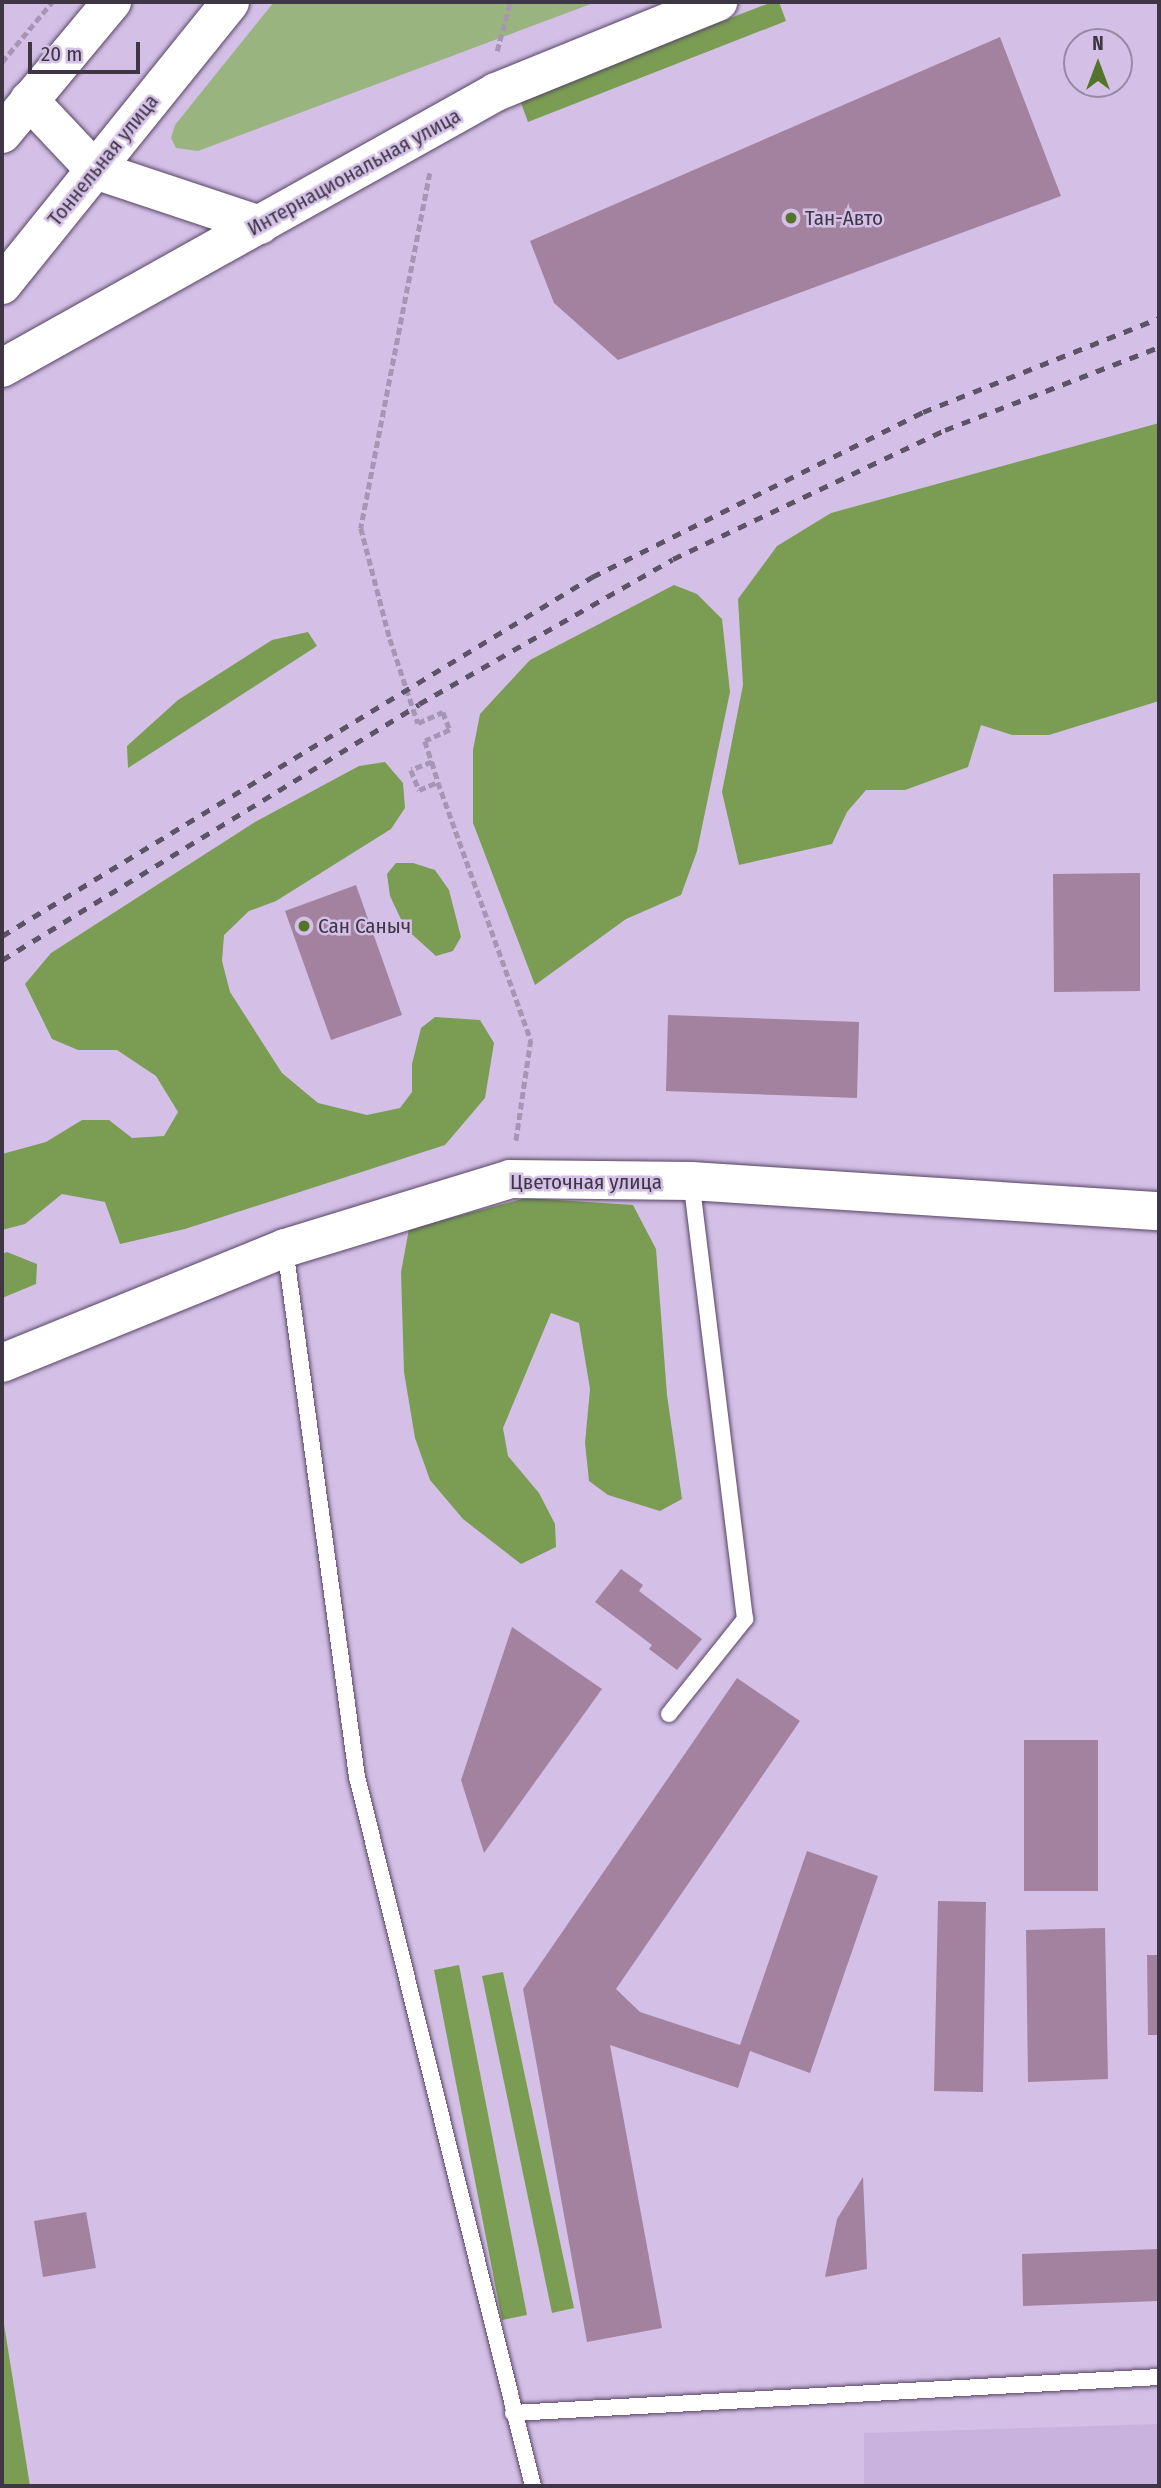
<!DOCTYPE html>
<html>
<head>
<meta charset="utf-8">
<style>
	body { margin:0 }
	#map { position:relative; width:1161px; height:2488px; overflow:hidden; background:#d4c0e6; font-family:"Fira Sans Condensed",sans-serif }
	div>[style] { position:absolute }
	[style*='--x'] { left:calc(var(--x)*1px); top:calc(var(--y)*1px); width:calc(var(--w)*1px); rotate:calc(var(--a)*1deg) }
	.built>* { inset:0; background:#cab2de }
	.green>* { inset:0; background:#99b47e }
	.forest>* { inset:0; background:#7a9d53 }
	.building>* { inset:0; background:#a2829f }
	.path>* { height:4.5px; margin-top:-2.25px; transform-origin:0; background:repeating-linear-gradient(90deg,#a695b4 0 7px,transparent 0 10.5px) }
	.roads { filter:drop-shadow(0 0 2px #564464) drop-shadow(0 0 2px #564464) }
	.service>* { height:16px; margin:-8px; padding:0 8px; transform-origin:8px; border-radius:8px; background:#fff }
	.tertiary>* { height:38px; margin:-19px; padding:0 19px; transform-origin:19px; border-radius:19px; background:#fff }
	.secondary>* { height:38px; margin:-19px; padding:0 19px; transform-origin:19px; border-radius:19px; background:#fff }
	.rail>* { height:5px; margin-top:-2.5px; transform-origin:0; background:repeating-linear-gradient(90deg,#5d5367 0 9px,transparent 0 18px) }
	.dots>* { width:19px; height:19px; translate:-50% -50%; box-sizing:border-box; border:4px solid #d4c0e6; border-radius:50% }
	span { translate:-50% -50%; white-space:nowrap; text-align:center; line-height:1.15; -webkit-text-stroke:5px #d4c0e6; paint-order:stroke }
	.street-label { font-size:21px; color:#3e3645 }
	.poi-label { font-size:21px; color:#3e3645 }
	.left { translate:0 -50%; text-align:left }
	.frame { position:absolute; inset:0; border:4px solid #3e3645; pointer-events:none }
	.north { position:absolute; left:1063px; top:28px; width:70px; height:70px; box-sizing:border-box; background:#d4c0e6; border:2px solid #9889a6; border-radius:50%; rotate:0deg; font-size:19px; font-weight:700; line-height:28px; text-align:center; color:#3e3645 }
	.north::after { content:''; display:block; margin:auto; width:24px; height:32px; background:#54742b; clip-path:polygon(50% 0,100% 100%,50% 72%,0 100%) }
	.scale { position:absolute; left:28px; top:42px; width:112px; height:32px; box-sizing:border-box; border:4px solid #3e3645; border-top:0; padding-left:9px; font-size:21px; line-height:24px; white-space:nowrap; color:#3e3645; -webkit-text-stroke:5px #d4c0e6; paint-order:stroke }
</style>
</head>
<body>
<div id="map">
	<div class="built">
		<div style="clip-path:polygon(1159px 2424px,1159px 2486px,864px 2486px,864px 2433px)"></div>
	</div>
	<div class="green">
		<div style="clip-path:polygon(274px 2px,596px 2px,198px 151px,176px 148px,171px 138px,175px 125px)"></div>
	</div>
	<div class="forest">
		<div style="clip-path:polygon(772px 2px,779px 2px,786px 21px,528px 122px,520px 100px)"></div>
		<div style="clip-path:polygon(1159px 423px,1159px 701px,1049px 735px,1012px 735px,981px 725px,968px 767px,905px 790px,866px 790px,847px 812px,832px 844px,739px 865px,722px 792px,743px 685px,738px 599px,777px 546px,831px 513px)"></div>
		<div style="clip-path:polygon(674px 585px,697px 594px,722px 619px,730px 692px,697px 851px,681px 895px,626px 919px,535px 985px,473px 823px,473px 750px,480px 714px,530px 660px)"></div>
		<div style="clip-path:polygon(308px 632px,317px 646px,128px 768px,127px 746px,178px 700px,272px 640px)"></div>
		<div style="clip-path:polygon(385px 762px,403px 783px,405px 808px,391px 829px,276px 901px,249px 911px,224px 935px,222px 961px,230px 992px,282px 1073px,318px 1103px,367px 1115px,400px 1108px,412px 1092px,412px 1064px,421px 1028px,435px 1017px,480px 1020px,494px 1043px,485px 1098px,445px 1145px,185px 1229px,120px 1244px,105px 1202px,62px 1194px,25px 1224px,2px 1230px,2px 1154px,46px 1142px,82px 1120px,109px 1120px,132px 1138px,164px 1136px,178px 1112px,156px 1076px,117px 1050px,78px 1050px,52px 1039px,25px 984px,51px 953px,255px 822px,359px 766px)"></div>
		<div style="clip-path:polygon(396px 863px,413px 863px,435px 870px,449px 890px,461px 937px,453px 951px,436px 956px,405px 928px,390px 896px,387px 874px)"></div>
		<div style="clip-path:polygon(526px 1198px,633px 1205px,656px 1249px,667px 1395px,682px 1499px,660px 1511px,608px 1495px,589px 1481px,585px 1443px,590px 1389px,579px 1323px,551px 1313px,503px 1428px,508px 1456px,539px 1493px,555px 1524px,556px 1547px,521px 1564px,463px 1519px,430px 1480px,415px 1438px,404px 1372px,401px 1272px,409px 1229px)"></div>
		<div style="clip-path:polygon(7px 1252px,37px 1264px,36px 1284px,2px 1298px,2px 1254px)"></div>
		<div style="clip-path:polygon(459px 1965px,527px 2315px,502px 2320px,434px 1970px)"></div>
		<div style="clip-path:polygon(503px 1972px,574px 2308px,552px 2313px,482px 1976px)"></div>
		<div style="clip-path:polygon(2px 2312px,30px 2486px,2px 2486px)"></div>
	</div>
	<div class="building">
		<div style="clip-path:polygon(1000px 37px,1061px 196px,618px 360px,554px 303px,530px 241px)"></div>
		<div style="clip-path:polygon(1140px 873px,1140px 991px,1054px 992px,1053px 874px)"></div>
		<div style="clip-path:polygon(356px 885px,402px 1015px,331px 1040px,285px 911px)"></div>
		<div style="clip-path:polygon(668px 1015px,859px 1022px,857px 1098px,666px 1091px)"></div>
		<div style="clip-path:polygon(621px 1569px,643px 1585px,639px 1591px,702px 1639px,677px 1670px,649px 1649px,652px 1645px,595px 1602px)"></div>
		<div style="clip-path:polygon(512px 1627px,602px 1689px,484px 1853px,461px 1780px)"></div>
		<div style="clip-path:polygon(737px 1678px,800px 1721px,616px 1989px,640px 2012px,740px 2045px,807px 1851px,878px 1876px,810px 2073px,750px 2051px,738px 2088px,610px 2045px,662px 2328px,587px 2342px,523px 1989px)"></div>
		<div style="clip-path:polygon(1024px 1740px,1098px 1740px,1098px 1891px,1024px 1891px)"></div>
		<div style="clip-path:polygon(938px 1901px,986px 1902px,983px 2092px,934px 2091px)"></div>
		<div style="clip-path:polygon(1105px 1928px,1108px 2079px,1028px 2082px,1026px 1930px)"></div>
		<div style="clip-path:polygon(1147px 1955px,1159px 1955px,1159px 2035px,1148px 2035px)"></div>
		<div style="clip-path:polygon(863px 2177px,867px 2269px,825px 2277px,837px 2219px)"></div>
		<div style="clip-path:polygon(86px 2212px,96px 2268px,43px 2277px,34px 2221px)"></div>
		<div style="clip-path:polygon(1159px 2249px,1159px 2301px,1023px 2306px,1022px 2254px)"></div>
	</div>
	<div class="path">
		<div style="--x:497;--y:51;--w:51;--a:-75.1"></div>
		<div style="--x:2;--y:62;--w:78;--a:-50.2"></div>
		<div style="--x:430;--y:173;--w:362;--a:101"></div>
		<div style="--x:361;--y:528;--w:115;--a:75.4"></div>
		<div style="--x:390;--y:639;--w:89;--a:71.6"></div>
		<div style="--x:418;--y:723;--w:27;--a:-24"></div>
		<div style="--x:443;--y:712;--w:19;--a:69"></div>
		<div style="--x:450;--y:730;--w:27;--a:156"></div>
		<div style="--x:425;--y:741;--w:22;--a:72"></div>
		<div style="--x:432;--y:762;--w:22;--a:159"></div>
		<div style="--x:411;--y:770;--w:22;--a:68"></div>
		<div style="--x:419;--y:790;--w:21;--a:-23"></div>
		<div style="--x:438;--y:782;--w:274;--a:70.2"></div>
		<div style="--x:531;--y:1040;--w:102;--a:98.4"></div>
		<div style="--x:432;--y:762;--w:21;--a:73"></div>
	</div>
	<div class="roads">
		<div class="service">
			<div style="--x:285;--y:1248;--w:534;--a:82.25"></div>
			<div style="--x:357;--y:1777;--w:731;--a:76.06"></div>
			<div style="--x:669;--y:1714;--w:122;--a:-51.3"></div>
			<div style="--x:745;--y:1619;--w:441;--a:-97"></div>
			<div style="--x:513;--y:2413;--w:647;--a:-3.19"></div>
		</div>
		<div class="tertiary">
			<div style="--x:2;--y:1363;--w:305;--a:-22.1"></div>
			<div style="--x:285;--y:1248;--w:235;--a:-17"></div>
			<div style="--x:510;--y:1179;--w:181;--a:0.6"></div>
			<div style="--x:691;--y:1181;--w:469;--a:3.7"></div>
		</div>
		<div class="secondary">
			<div style="--x:29;--y:100;--w:96;--a:46.7"></div>
			<div style="--x:95;--y:170;--w:174;--a:18.4"></div>
			<div style="--x:2;--y:134;--w:172;--a:-50.2"></div>
			<div style="--x:2;--y:285;--w:363;--a:-51.1"></div>
			<div style="--x:2;--y:368;--w:566;--a:-29.19"></div>
			<div style="--x:496;--y:92;--w:240;--a:-22.1"></div>
		</div>
	</div>
	<div class="rail">
		<div style="--x:2;--y:936;--w:691;--a:-31.32"></div>
		<div style="--x:592;--y:577;--w:370;--a:-26.5"></div>
		<div style="--x:923;--y:412;--w:254;--a:-21.7"></div>
		<div style="--x:2;--y:960;--w:489;--a:-31.5"></div>
		<div style="--x:419;--y:704;--w:292;--a:-29.7"></div>
		<div style="--x:673;--y:559;--w:301;--a:-25.4"></div>
		<div style="--x:945;--y:430;--w:230;--a:-21.2"></div>
	</div>
	<div class="dots">
		<div style="left:791px;top:218px;background:#54742b"></div>
		<div style="left:304px;top:926px;background:#54742b"></div>
	</div>
	<div class="street-label">
		<span style="left:103px;top:160px;rotate:-51deg">Тоннельная улица</span>
		<span style="left:354px;top:172px;rotate:-29deg">Интернациональная улица</span>
		<span style="left:586px;top:1182px">Цветочная улица</span>
	</div>
	<div class="poi-label">
		<span class="left" style="left:805px;top:218px">Тан-Авто</span>
		<span class="left" style="left:318px;top:926px">Сан Саныч</span>
	</div>
	<div class="frame"></div>
	<div class="north">N</div>
	<div class="scale">20 m</div>
</div>
</body>
</html>
